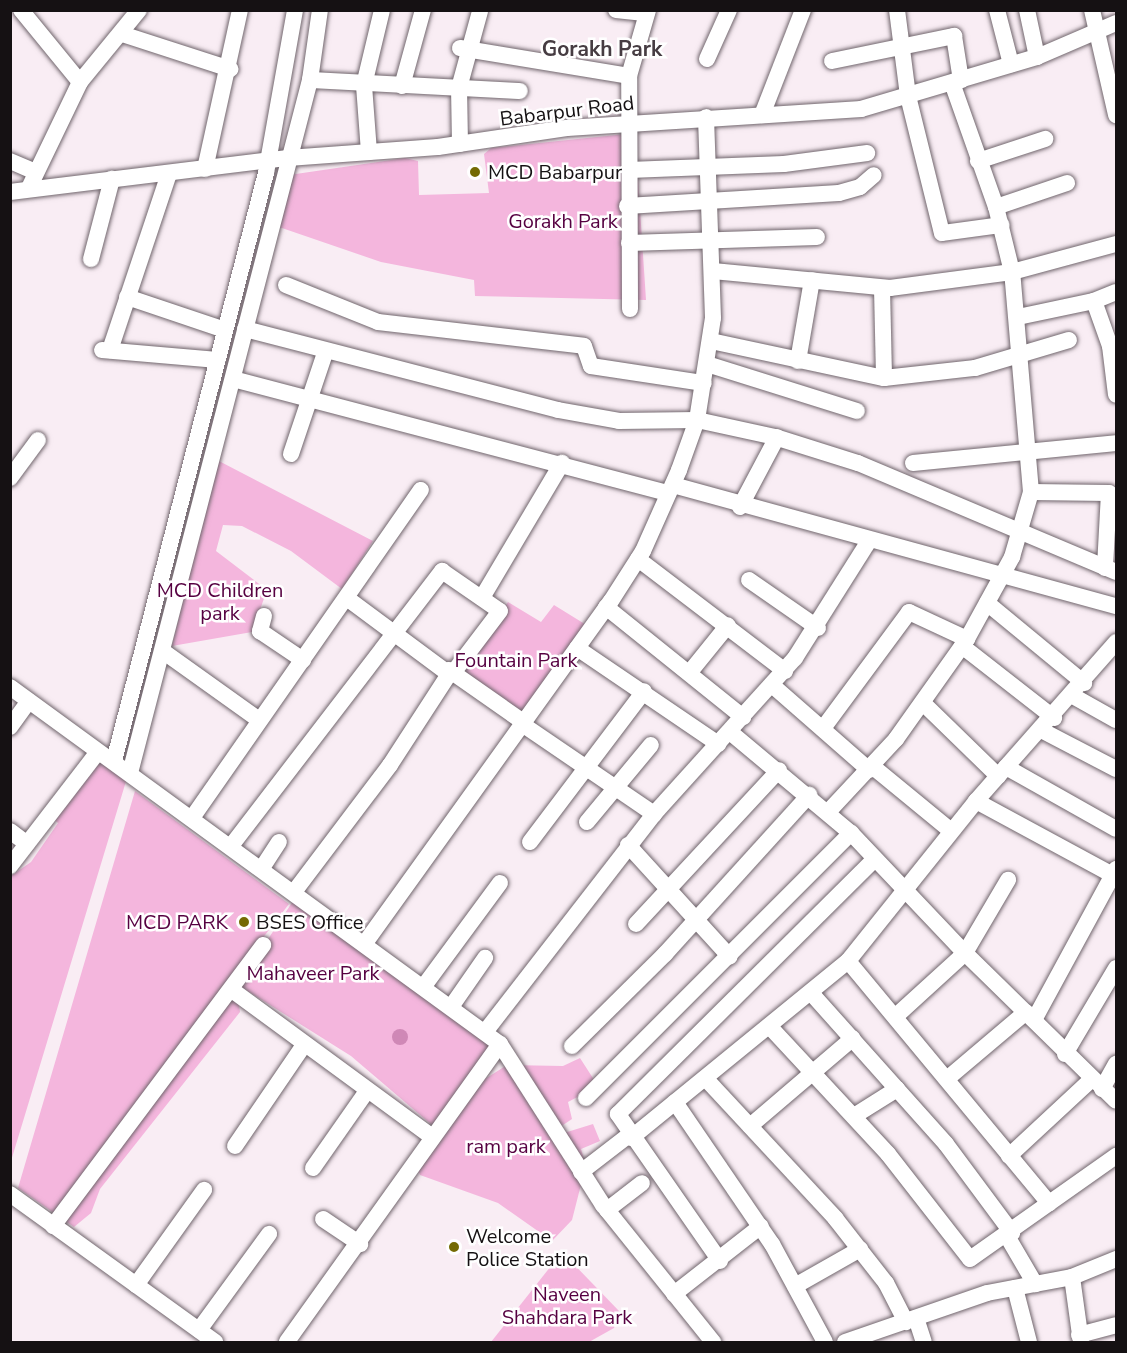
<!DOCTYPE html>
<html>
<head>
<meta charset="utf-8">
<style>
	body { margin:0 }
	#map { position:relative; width:1127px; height:1353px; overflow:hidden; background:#f9edf4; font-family:"Nunito Sans",sans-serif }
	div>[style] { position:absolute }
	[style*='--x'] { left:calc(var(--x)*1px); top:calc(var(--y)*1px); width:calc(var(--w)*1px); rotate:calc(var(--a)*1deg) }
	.green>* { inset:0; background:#f4b6dd }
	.water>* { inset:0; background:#cf88b6 }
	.round { border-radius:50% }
	.roads { filter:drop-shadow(0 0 2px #70656c) drop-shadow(0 0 2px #70656c) }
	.minor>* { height:16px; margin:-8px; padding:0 8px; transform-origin:8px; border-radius:8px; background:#fff }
	.dots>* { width:16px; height:16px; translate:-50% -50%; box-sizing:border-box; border:3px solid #fff; border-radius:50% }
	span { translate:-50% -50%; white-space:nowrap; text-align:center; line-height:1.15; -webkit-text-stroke:5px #fff; paint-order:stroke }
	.street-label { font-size:20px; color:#151113 }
	.poi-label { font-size:20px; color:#151113 }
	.left { translate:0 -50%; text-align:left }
	.park-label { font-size:20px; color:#560041 }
	.neighbourhood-label { font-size:21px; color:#463c42; font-weight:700 }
	.frame { position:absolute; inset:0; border:12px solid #151113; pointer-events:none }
</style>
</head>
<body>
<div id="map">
	<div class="green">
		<div style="clip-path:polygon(635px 133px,646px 300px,475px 296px,474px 280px,381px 262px,279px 227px,289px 175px,405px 158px,418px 161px,419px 195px,489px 193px,484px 154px,491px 148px)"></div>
		<div style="clip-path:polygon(217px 460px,373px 541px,342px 589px,291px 551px,242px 526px,223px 525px,216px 551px,267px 590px,252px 632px,172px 646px)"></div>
		<div style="clip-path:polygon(508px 602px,541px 622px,554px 605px,588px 626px,520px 723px,462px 669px)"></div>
		<div style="clip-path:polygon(89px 762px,103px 762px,127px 778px,11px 1161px,11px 876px,31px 862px,58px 823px,52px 818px)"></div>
		<div style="clip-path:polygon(135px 791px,289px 904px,234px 975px,240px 1012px,100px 1189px,91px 1213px,74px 1227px,18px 1188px)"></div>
		<div style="clip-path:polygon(295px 898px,497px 1046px,433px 1126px,351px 1056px,238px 985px)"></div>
		<div style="clip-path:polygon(580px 1058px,598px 1086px,568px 1102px,572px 1119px,560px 1127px,564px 1133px,593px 1124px,600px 1141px,581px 1149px,586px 1165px,572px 1220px,552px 1241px,498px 1203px,420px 1175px,418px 1169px,485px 1079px,507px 1065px,563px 1066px)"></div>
		<div style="clip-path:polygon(562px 1252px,620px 1312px,614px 1328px,589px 1342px,491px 1342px)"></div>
	</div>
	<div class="water">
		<div class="round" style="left:392px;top:1029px;width:16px;height:16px"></div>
	</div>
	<div class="roads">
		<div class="minor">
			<div style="--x:21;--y:10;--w:93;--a:50.7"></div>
			<div style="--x:616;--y:10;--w:31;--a:6"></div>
			<div style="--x:897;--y:10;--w:87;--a:82.7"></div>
			<div style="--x:908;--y:96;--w:141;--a:76.1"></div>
			<div style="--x:942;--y:233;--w:60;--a:-7.7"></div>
			<div style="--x:997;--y:10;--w:56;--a:75.5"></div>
			<div style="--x:1027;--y:10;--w:48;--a:78"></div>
			<div style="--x:1092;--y:10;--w:108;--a:77.1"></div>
			<div style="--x:122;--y:34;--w:114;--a:18"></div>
			<div style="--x:460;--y:48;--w:171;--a:9.4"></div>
			<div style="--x:707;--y:59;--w:54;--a:-65.8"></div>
			<div style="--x:832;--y:61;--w:125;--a:-11.6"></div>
			<div style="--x:954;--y:36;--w:45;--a:81"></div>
			<div style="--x:310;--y:80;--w:210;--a:3"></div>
			<div style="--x:402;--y:86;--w:79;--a:-74.6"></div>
			<div style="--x:762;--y:115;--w:113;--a:-68.7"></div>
			<div style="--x:460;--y:144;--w:56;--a:-91"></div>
			<div style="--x:459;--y:88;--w:80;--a:-74.7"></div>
			<div style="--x:369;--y:152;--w:67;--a:-94.3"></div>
			<div style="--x:364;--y:85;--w:77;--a:-76.5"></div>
			<div style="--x:10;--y:161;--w:25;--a:23"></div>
			<div style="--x:978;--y:161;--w:71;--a:-18.2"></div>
			<div style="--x:205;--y:169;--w:163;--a:-77.6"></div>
			<div style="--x:629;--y:170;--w:155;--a:-2.2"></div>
			<div style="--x:784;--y:164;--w:84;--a:-7.5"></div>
			<div style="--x:29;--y:188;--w:118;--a:-64.3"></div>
			<div style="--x:80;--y:82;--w:93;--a:-50.7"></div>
			<div style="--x:10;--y:192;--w:280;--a:-7"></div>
			<div style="--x:288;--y:158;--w:150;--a:-4.2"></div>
			<div style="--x:438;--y:147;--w:130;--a:-8.4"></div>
			<div style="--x:567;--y:128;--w:295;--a:-3.7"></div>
			<div style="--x:861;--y:109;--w:184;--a:-16.5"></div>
			<div style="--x:1037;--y:57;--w:86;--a:-23.3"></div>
			<div style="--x:627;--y:206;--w:212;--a:-3.5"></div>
			<div style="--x:839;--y:193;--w:22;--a:-16"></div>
			<div style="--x:860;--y:187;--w:18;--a:-41"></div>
			<div style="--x:996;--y:207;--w:75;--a:-18.7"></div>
			<div style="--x:629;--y:243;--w:188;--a:-1.8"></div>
			<div style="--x:91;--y:259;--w:83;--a:-75.3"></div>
			<div style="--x:713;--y:271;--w:178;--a:5.5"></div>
			<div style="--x:890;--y:288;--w:123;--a:-7.5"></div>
			<div style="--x:1012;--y:272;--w:108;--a:-15.1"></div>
			<div style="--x:286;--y:285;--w:99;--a:21.9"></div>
			<div style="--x:378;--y:322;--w:207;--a:6.6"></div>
			<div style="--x:584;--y:346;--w:21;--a:71"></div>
			<div style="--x:591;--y:366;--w:114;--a:8.6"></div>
			<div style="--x:882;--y:288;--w:90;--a:88.7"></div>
			<div style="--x:1116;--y:292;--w:24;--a:158"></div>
			<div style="--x:1094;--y:301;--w:48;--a:70.4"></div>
			<div style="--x:1110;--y:346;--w:49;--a:83"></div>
			<div style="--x:127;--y:297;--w:103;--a:18.6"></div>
			<div style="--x:630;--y:309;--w:233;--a:-90.2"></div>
			<div style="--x:629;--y:76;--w:69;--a:-73.9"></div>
			<div style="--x:1018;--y:317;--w:78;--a:-11.9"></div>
			<div style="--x:245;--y:329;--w:323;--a:14.5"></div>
			<div style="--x:558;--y:410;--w:62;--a:10.2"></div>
			<div style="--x:619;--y:421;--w:78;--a:-0.7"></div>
			<div style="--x:697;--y:420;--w:80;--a:12.3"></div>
			<div style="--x:775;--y:437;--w:87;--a:17.4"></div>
			<div style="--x:858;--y:463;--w:280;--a:22.9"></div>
			<div style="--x:711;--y:341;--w:177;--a:12.1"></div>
			<div style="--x:884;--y:378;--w:92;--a:-6.3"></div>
			<div style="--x:975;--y:368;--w:98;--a:-16.6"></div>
			<div style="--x:102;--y:350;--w:116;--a:4.9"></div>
			<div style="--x:110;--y:350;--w:186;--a:-71.5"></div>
			<div style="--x:798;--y:361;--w:82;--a:-80.2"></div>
			<div style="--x:707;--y:364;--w:157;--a:17.4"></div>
			<div style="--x:233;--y:379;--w:450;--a:14.7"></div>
			<div style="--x:291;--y:454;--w:107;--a:-71.4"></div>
			<div style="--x:913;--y:463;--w:204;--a:-5.6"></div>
			<div style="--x:10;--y:478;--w:47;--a:-53.6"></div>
			<div style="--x:673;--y:485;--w:459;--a:15.3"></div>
			<div style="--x:1031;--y:492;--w:78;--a:0.7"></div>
			<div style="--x:1109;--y:493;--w:75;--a:93.1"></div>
			<div style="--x:740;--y:507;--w:79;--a:-62.1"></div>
			<div style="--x:638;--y:559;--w:185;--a:37.3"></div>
			<div style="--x:749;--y:580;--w:84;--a:34.8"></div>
			<div style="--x:483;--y:596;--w:155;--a:-59.3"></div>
			<div style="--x:987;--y:603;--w:126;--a:39.5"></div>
			<div style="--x:606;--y:607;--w:176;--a:38.8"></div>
			<div style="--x:264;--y:616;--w:16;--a:105"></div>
			<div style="--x:260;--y:631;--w:52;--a:34"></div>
			<div style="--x:962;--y:646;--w:117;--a:38"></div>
			<div style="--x:577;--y:648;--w:171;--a:34.2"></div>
			<div style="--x:164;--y:652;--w:117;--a:35.6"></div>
			<div style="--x:449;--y:670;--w:85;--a:35"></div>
			<div style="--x:690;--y:672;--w:60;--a:-51"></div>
			<div style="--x:772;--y:685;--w:129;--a:41.2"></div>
			<div style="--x:10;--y:687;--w:606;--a:36.08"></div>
			<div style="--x:500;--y:1044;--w:366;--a:125.6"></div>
			<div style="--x:1073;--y:696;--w:49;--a:29.2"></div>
			<div style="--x:923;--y:703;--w:105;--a:44.2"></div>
			<div style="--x:522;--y:724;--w:160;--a:34.3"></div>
			<div style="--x:10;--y:727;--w:32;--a:-54"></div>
			<div style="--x:824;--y:727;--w:143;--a:-53.5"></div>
			<div style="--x:909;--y:612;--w:64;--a:25"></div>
			<div style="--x:1043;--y:731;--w:82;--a:27.5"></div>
			<div style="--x:730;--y:732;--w:158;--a:39.9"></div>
			<div style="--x:851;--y:833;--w:166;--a:46.5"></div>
			<div style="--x:965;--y:953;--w:211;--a:44.4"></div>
			<div style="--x:114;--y:761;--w:607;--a:-75.51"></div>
			<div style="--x:266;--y:173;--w:166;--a:-79.9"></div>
			<div style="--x:872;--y:766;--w:102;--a:39.4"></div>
			<div style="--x:1006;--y:767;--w:126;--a:29.4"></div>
			<div style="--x:130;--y:773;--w:716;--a:-75.44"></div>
			<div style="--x:310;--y:80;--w:71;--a:-81.9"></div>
			<div style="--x:976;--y:801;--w:156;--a:28.4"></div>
			<div style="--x:828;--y:812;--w:100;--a:-47"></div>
			<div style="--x:896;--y:739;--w:123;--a:-54.6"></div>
			<div style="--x:967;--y:639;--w:94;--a:-61.2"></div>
			<div style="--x:1012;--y:557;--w:68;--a:-73.7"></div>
			<div style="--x:1031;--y:492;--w:221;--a:-94.9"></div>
			<div style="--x:1012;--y:272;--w:67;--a:-103.8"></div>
			<div style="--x:996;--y:207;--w:132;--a:-109.5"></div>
			<div style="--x:192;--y:818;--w:400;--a:-55.1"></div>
			<div style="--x:587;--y:822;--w:100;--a:-50.3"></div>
			<div style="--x:10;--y:831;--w:21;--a:37"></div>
			<div style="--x:530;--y:842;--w:189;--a:-52.9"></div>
			<div style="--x:628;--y:845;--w:151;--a:47.7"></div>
			<div style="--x:231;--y:846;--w:347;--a:-52.5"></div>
			<div style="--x:442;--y:571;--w:70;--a:34.6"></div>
			<div style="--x:500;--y:611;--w:78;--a:127.2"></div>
			<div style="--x:10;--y:866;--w:143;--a:-52.4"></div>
			<div style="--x:262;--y:868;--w:31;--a:-57"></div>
			<div style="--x:294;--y:892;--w:159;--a:-52.9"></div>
			<div style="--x:390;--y:765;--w:108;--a:-57"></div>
			<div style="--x:449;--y:674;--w:126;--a:-143.4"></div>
			<div style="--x:636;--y:924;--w:210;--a:-47.1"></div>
			<div style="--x:365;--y:943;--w:421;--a:-54.3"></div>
			<div style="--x:611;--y:601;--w:59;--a:-57.4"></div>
			<div style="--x:643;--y:551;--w:89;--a:-66"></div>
			<div style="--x:679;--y:470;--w:53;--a:-70.2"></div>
			<div style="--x:697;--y:420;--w:103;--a:-81.1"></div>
			<div style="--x:713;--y:318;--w:201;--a:-92"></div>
			<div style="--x:848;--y:961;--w:315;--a:50.3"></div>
			<div style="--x:424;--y:986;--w:128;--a:-53.6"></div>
			<div style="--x:232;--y:990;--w:248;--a:36.3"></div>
			<div style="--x:812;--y:994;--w:201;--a:48.2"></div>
			<div style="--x:946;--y:1144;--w:111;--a:53.4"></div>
			<div style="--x:451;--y:1007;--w:60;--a:-55.2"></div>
			<div style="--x:896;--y:1016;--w:93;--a:-42.4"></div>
			<div style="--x:965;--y:953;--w:85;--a:-59.5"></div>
			<div style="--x:1034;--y:1020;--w:172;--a:-61.5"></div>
			<div style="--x:771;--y:1028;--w:172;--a:47.1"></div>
			<div style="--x:888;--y:1154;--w:133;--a:52"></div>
			<div style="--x:970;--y:1259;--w:179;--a:-35.2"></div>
			<div style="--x:485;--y:1032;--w:276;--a:-52.2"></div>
			<div style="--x:654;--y:814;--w:210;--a:-47.9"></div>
			<div style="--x:795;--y:658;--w:138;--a:-57.7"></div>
			<div style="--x:500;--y:1044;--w:191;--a:57.4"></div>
			<div style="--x:603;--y:1205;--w:176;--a:51.2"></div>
			<div style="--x:572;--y:1046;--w:131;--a:-44.7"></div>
			<div style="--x:665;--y:954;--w:215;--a:-47.8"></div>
			<div style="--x:1065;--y:1054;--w:100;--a:-59.3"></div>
			<div style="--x:948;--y:1078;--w:102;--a:-40.2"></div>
			<div style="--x:706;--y:1079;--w:190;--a:47.1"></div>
			<div style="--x:835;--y:1218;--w:83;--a:51.9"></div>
			<div style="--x:886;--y:1283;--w:44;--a:62.9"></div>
			<div style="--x:1102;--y:1089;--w:29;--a:-61"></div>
			<div style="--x:586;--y:1098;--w:375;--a:-45"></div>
			<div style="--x:675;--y:1102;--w:172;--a:55.7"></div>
			<div style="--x:772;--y:1244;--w:111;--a:61.6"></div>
			<div style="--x:854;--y:1116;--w:51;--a:-32.1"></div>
			<div style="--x:750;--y:1126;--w:135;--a:-40.5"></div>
			<div style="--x:631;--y:1138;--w:280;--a:-39.2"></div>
			<div style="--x:848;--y:961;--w:205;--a:-51.3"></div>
			<div style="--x:976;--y:801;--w:212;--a:-48.6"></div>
			<div style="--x:235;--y:1146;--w:122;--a:-55.7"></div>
			<div style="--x:1009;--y:1156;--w:113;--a:-42.9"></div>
			<div style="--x:313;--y:1168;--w:94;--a:-55"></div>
			<div style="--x:581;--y:1172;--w:61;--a:-37.6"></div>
			<div style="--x:10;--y:1194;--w:253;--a:35.8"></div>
			<div style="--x:607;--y:1210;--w:44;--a:-37.6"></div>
			<div style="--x:323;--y:1219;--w:45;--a:34"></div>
			<div style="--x:53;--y:1226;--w:351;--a:-53.2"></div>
			<div style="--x:1007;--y:1236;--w:56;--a:59.7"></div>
			<div style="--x:720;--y:1261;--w:179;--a:-124.8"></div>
			<div style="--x:618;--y:1114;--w:362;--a:-44.8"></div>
			<div style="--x:1072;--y:1277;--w:66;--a:82.1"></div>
			<div style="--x:136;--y:1285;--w:117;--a:-54.4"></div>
			<div style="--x:795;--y:1286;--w:75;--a:-29.6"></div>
			<div style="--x:1015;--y:1288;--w:56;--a:75.5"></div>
			<div style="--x:674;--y:1294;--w:110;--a:-38"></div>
			<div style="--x:916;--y:1318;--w:25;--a:72"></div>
			<div style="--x:199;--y:1330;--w:119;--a:-53.9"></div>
			<div style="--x:1079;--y:1335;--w:38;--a:-15"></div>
			<div style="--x:845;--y:1342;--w:150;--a:-19"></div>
			<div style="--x:987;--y:1293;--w:86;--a:-10.7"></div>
			<div style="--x:1072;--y:1277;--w:48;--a:-22.2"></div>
		</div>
	</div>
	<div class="dots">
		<div style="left:475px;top:172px;background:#746a03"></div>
		<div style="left:244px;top:922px;background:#746a03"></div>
		<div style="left:454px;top:1247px;background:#746a03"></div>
	</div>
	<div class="street-label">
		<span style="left:567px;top:111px;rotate:-7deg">Babarpur Road</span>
	</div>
	<div class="poi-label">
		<span class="left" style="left:488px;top:172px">MCD Babarpur</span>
		<span class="left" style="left:256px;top:922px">BSES Office</span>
		<span class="left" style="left:466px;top:1248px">Welcome<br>Police Station</span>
	</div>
	<div class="park-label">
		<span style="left:563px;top:221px">Gorakh Park</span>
		<span style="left:220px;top:602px">MCD Children<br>park</span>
		<span style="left:516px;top:660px">Fountain Park</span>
		<span style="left:177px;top:922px">MCD PARK</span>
		<span style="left:313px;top:973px">Mahaveer Park</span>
		<span style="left:506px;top:1146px">ram park</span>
		<span style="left:567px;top:1306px">Naveen<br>Shahdara Park</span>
	</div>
	<div class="neighbourhood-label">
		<span style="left:602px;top:49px">Gorakh Park</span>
	</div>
	<div class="frame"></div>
</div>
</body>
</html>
